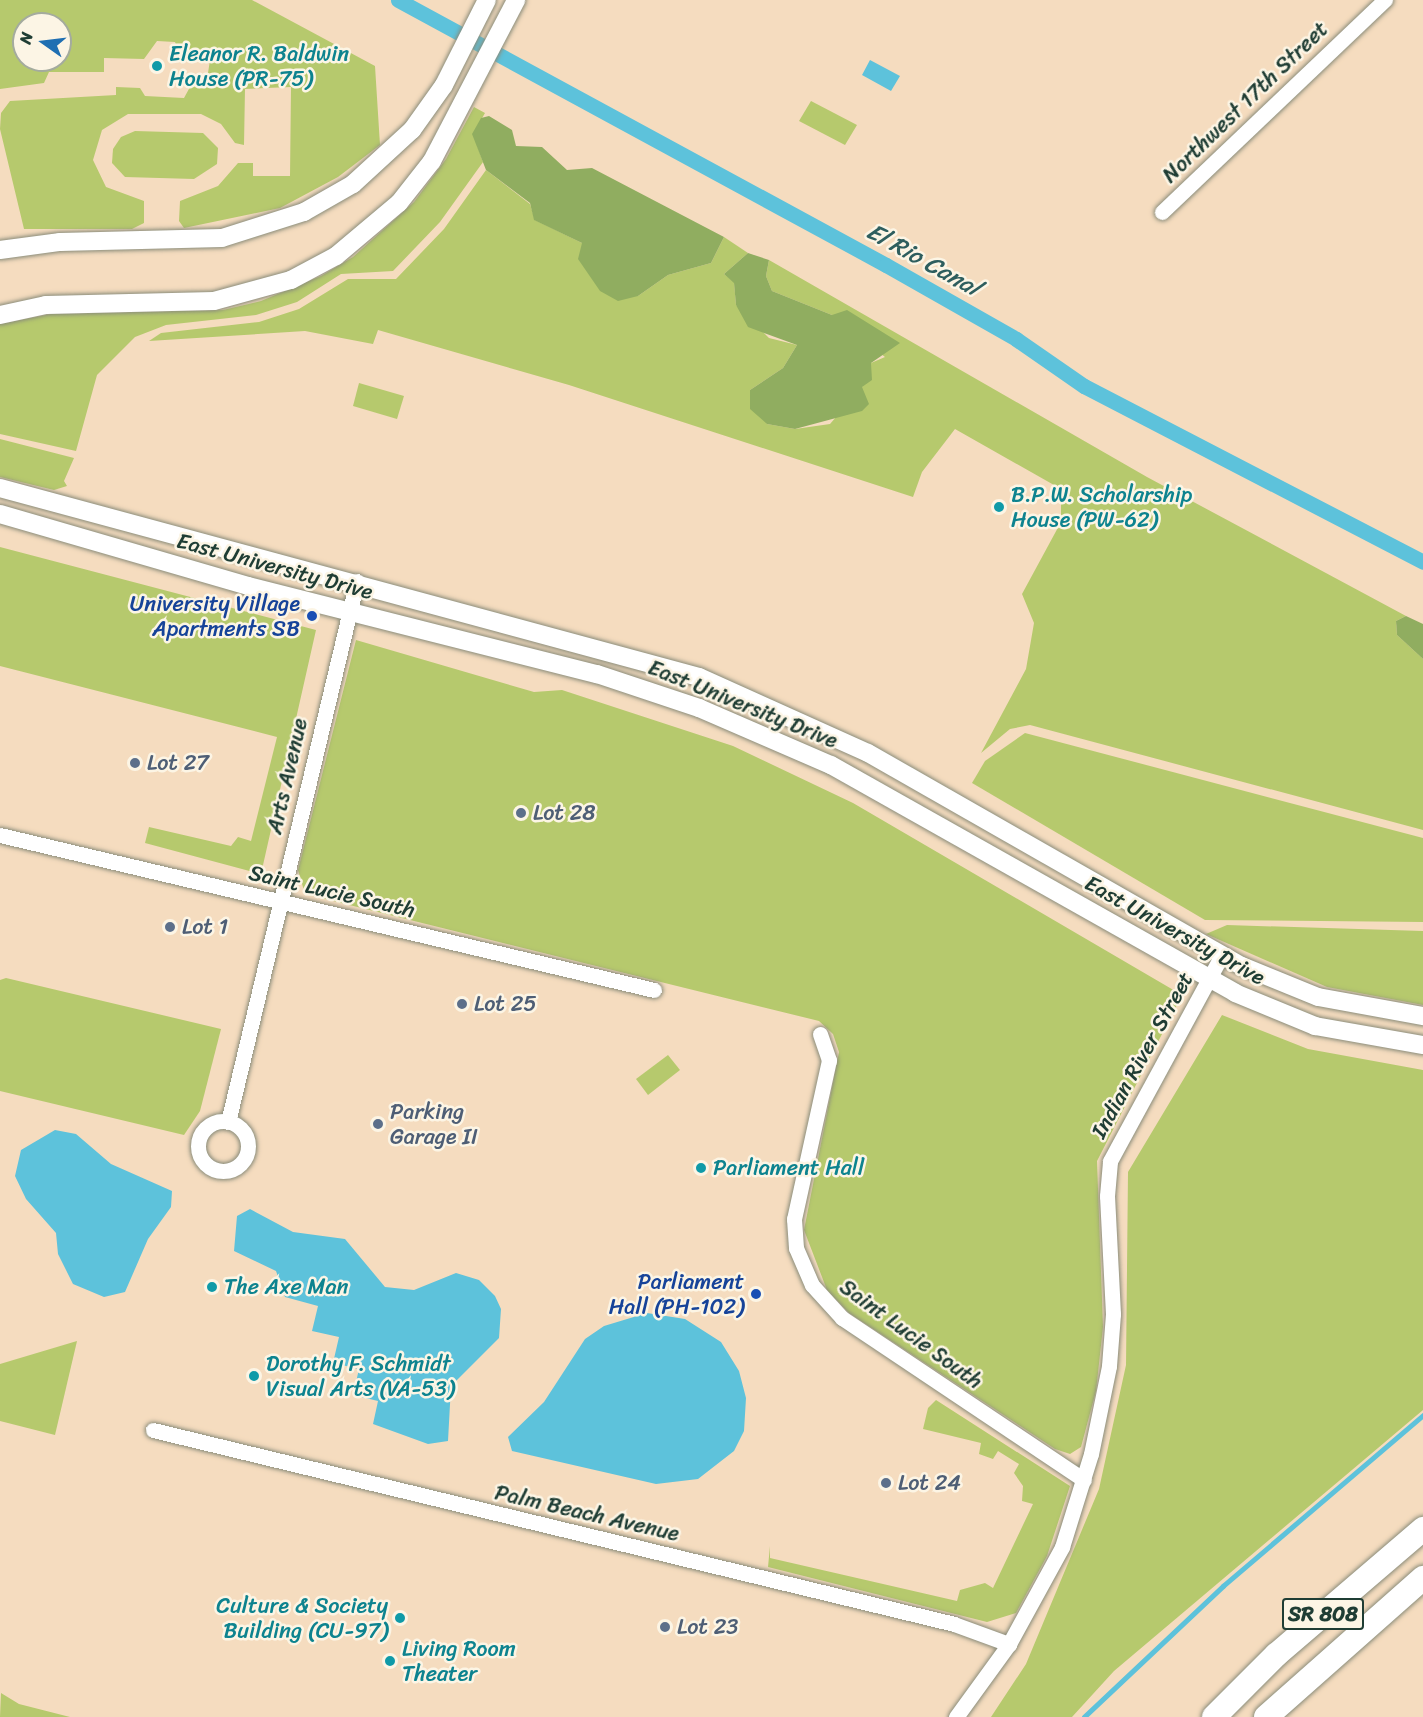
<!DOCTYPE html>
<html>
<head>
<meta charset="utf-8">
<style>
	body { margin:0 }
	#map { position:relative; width:1423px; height:1717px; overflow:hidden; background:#f5dcbf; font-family:Sriracha,sans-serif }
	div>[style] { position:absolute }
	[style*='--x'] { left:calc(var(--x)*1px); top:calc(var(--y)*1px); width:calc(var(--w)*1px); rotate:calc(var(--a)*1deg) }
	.green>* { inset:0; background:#b6c96d }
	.forest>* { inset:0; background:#90ad60 }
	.water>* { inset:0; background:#5dc2db }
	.stream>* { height:4.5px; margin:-2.25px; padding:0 2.25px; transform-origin:2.25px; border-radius:2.25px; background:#5dc2db }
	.canal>* { height:15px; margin:-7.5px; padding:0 7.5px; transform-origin:7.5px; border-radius:7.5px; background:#5dc2db }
	.roads { filter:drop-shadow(0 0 2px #8a8c7a) drop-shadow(0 0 2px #8a8c7a) }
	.minor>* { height:15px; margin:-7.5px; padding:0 7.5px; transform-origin:7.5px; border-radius:7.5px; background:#fff }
	.minor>.ring { margin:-7.5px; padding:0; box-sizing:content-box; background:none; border:15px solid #fff; border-radius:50% }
	.tertiary>* { height:18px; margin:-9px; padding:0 9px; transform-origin:9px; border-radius:9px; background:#fff }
	.primary>* { height:24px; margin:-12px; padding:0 12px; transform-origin:12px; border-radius:12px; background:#fff }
	.dots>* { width:16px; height:16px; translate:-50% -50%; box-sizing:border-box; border:3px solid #fcf5e5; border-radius:50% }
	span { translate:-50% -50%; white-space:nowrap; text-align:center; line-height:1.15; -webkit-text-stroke:5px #fcf5e5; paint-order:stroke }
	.shield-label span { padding:2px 4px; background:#fcf5e5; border:2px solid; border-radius:4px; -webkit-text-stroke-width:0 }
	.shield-label { font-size:21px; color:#1f3d34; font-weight:700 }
	.culture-label { font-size:22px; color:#0d838f }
	.left { translate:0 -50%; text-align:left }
	.right { translate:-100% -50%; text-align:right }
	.street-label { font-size:22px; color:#1f3d34 }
	.transit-label { font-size:22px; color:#164399 }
	.service-label { font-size:22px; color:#4e5e75 }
	.water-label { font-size:24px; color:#2e5e5e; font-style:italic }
	.north { position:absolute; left:12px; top:12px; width:60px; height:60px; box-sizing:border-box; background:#fcf5e5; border:2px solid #a4ab9e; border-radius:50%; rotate:284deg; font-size:16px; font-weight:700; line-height:24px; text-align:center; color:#1f3d34 }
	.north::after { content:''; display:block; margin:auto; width:21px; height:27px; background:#1f6fb2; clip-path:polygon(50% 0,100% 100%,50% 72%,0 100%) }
</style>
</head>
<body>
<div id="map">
	<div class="green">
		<div style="clip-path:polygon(evenodd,0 0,252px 0,375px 66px,380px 145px,338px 177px,280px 208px,184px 228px,179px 221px,180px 201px,218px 186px,238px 163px,253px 163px,253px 176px,290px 176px,291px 87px,245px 89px,244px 145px,235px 143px,221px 124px,201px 114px,128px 114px,102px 130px,93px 160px,106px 187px,144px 201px,144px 223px,132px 229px,24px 229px,0 129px,1px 113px,10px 101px,116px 95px,116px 87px,140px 88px,145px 96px,184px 98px,190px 87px,206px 86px,210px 60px,182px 59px,175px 42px,157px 41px,144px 59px,104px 58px,104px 72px,49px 72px,44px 83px,0 89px,0 0,24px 24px,60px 24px,60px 60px,24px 60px,24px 24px)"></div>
		<div style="clip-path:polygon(811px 101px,857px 125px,845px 145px,799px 121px)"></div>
		<div style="clip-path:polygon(474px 107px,485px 113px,473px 134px,483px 162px,440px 222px,393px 271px,341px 274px,297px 302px,256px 315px,166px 325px,135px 337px,97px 375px,76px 451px,0 434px,0 324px,51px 314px,223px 310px,261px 301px,321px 276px,353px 257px,414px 202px,446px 159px)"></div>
		<div style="clip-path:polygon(135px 131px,203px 133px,218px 148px,217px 164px,194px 179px,125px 177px,112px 163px,113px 149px,121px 137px)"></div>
		<div style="clip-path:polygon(486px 170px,530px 204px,535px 220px,582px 243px,638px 296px,668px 275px,711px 263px,724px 237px,748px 253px,724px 274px,734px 282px,736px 305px,769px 338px,797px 345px,783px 368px,750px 390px,767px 424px,795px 429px,830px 424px,862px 387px,871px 363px,885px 357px,832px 315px,772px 291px,766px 276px,769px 260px,1147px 477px,1406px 616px,1396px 621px,1397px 635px,1423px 659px,1423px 830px,1030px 725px,1010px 729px,981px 753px,1026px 669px,1034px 623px,1022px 594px,1061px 522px,1061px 489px,955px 429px,922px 472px,913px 497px,569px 385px,378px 330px,373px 344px,305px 331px,149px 341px,161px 333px,259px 322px,299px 309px,348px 279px,396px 279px,444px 229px)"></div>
		<div style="clip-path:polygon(359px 383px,404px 396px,397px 419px,353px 406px)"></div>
		<div style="clip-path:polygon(0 439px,74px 458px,64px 481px,67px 486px,54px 490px,0 477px)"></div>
		<div style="clip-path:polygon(0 547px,316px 630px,261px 874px,145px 843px,149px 827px,231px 846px,238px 837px,251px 841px,277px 737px,0 666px)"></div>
		<div style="clip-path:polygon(356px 640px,534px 692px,562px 690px,733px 746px,853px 803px,1182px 995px,1097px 1161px,1103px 1327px,1096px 1391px,1081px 1447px,1070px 1454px,1055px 1449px,849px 1313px,827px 1290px,804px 1230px,839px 1052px,833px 1034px,819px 1021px,305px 894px,298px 870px)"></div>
		<div style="clip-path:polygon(1025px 733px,1423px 838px,1423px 922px,1205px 920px,972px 783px,985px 761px)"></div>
		<div style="clip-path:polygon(1227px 925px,1423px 931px,1423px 1005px,1327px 987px,1206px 934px)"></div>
		<div style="clip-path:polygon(6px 978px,221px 1029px,200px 1111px,184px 1135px,0 1091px,0 980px)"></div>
		<div style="clip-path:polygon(1222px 1015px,1308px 1049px,1423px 1070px,1423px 1410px,1114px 1671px,1072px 1717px,991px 1717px,1026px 1664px,1099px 1489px,1126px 1365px,1128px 1172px)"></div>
		<div style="clip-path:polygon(668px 1055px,680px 1070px,648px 1095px,636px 1079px)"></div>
		<div style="clip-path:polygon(77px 1341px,55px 1435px,0 1421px,0 1364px)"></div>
		<div style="clip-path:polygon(936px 1400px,1070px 1486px,1047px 1556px,1016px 1613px,987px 1622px,768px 1567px,770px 1546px,770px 1558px,957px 1601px,960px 1590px,985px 1583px,993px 1588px,1033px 1504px,1022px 1501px,1023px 1486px,1014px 1473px,1019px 1464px,998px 1451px,993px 1459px,979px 1454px,981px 1443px,923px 1429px,928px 1408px)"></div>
		<div style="clip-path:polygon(1px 1693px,19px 1704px,70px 1717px,0 1717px)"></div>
	</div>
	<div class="forest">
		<div style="clip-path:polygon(489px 116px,512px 130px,516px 146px,542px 147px,567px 170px,592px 168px,724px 237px,711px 263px,668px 275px,638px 296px,618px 301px,600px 291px,578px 259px,582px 243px,534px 220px,530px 203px,486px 170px,472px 134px,481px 118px)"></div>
		<div style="clip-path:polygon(748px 253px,769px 260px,766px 276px,772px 291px,832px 315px,847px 310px,900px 343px,871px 363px,872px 380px,862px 387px,869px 404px,862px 411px,795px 429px,767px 424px,750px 409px,750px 390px,783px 368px,797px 345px,748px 327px,736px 305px,734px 283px,724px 274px)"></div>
		<div style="clip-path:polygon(1406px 616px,1423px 624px,1423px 659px,1397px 635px,1396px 621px)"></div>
	</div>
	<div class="water">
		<div style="clip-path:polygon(870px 60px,900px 76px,891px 91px,862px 75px)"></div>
		<div style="clip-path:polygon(55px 1130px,76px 1134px,111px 1164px,172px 1191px,171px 1207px,148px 1239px,125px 1292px,104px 1297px,73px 1284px,58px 1254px,56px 1233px,26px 1199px,15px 1176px,21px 1150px)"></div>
		<div style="clip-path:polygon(250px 1209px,293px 1232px,345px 1239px,385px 1287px,414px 1290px,456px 1273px,479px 1280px,495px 1296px,501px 1309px,499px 1338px,451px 1386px,448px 1441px,428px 1444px,373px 1424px,378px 1401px,353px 1395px,359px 1369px,333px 1363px,339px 1337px,312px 1331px,318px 1306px,285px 1297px,276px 1271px,234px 1251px,237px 1216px)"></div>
		<div style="clip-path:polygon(647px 1313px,685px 1319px,721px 1342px,739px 1371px,746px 1398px,744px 1431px,734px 1451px,698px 1479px,656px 1484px,512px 1451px,508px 1437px,544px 1402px,585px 1339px,604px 1326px)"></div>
	</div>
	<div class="stream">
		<div style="--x:1084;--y:1717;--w:191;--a:-43.3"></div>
		<div style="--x:1223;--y:1586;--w:263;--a:-40.5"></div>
	</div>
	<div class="canal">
		<div style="--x:398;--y:0;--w:555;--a:28.5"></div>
		<div style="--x:886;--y:265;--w:150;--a:29.6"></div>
		<div style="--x:1016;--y:339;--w:83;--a:34.7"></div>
		<div style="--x:1084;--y:386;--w:382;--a:27.4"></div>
	</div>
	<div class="roads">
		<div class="minor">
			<div style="--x:1162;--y:212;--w:308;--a:-43.6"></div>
			<div style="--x:0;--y:835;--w:672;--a:13.33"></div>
			<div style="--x:820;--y:1034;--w:28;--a:71"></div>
			<div style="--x:829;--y:1060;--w:163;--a:102.4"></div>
			<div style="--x:794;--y:1219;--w:29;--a:86"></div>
			<div style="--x:796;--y:1248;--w:40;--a:66.6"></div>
			<div style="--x:812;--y:1285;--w:45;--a:47.7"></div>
			<div style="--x:842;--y:1318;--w:291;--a:33.8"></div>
			<div class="ring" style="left:198px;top:1121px;width:35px;height:35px"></div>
			<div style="--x:228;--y:1122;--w:556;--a:-76.59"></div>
			<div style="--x:153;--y:1430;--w:824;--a:13.61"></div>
			<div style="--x:954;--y:1624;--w:59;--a:20"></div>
			<div style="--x:956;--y:1717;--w:90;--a:-54"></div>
			<div style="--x:1009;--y:1644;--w:111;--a:-61.3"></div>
			<div style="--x:1062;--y:1547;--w:97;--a:-72.7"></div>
			<div style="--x:1091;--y:1454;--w:90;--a:-78.4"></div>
			<div style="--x:1109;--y:1366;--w:52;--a:-85.6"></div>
			<div style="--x:1113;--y:1314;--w:118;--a:-92.9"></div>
			<div style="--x:1107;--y:1196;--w:35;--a:-85"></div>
			<div style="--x:1110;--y:1161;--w:234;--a:-61.5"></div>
		</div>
		<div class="tertiary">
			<div style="--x:0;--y:250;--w:61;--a:-7.6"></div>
			<div style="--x:60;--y:242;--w:162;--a:-1.4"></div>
			<div style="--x:222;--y:238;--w:86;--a:-17.6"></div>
			<div style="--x:304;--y:212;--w:56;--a:-29.7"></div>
			<div style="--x:353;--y:184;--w:80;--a:-42.5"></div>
			<div style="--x:412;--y:130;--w:55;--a:-54.6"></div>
			<div style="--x:444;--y:85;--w:95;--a:-63.2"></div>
			<div style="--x:0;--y:315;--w:47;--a:-12.3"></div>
			<div style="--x:46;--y:305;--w:168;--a:-1.4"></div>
			<div style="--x:214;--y:301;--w:80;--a:-15.3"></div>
			<div style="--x:291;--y:280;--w:51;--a:-28.1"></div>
			<div style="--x:336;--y:256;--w:82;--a:-40.1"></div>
			<div style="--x:399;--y:203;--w:53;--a:-51.8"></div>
			<div style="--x:432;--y:161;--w:182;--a:-62.4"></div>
			<div style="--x:0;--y:488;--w:724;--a:15.13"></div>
			<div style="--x:699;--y:677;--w:185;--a:24.2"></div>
			<div style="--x:868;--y:753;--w:430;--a:29.7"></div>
			<div style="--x:1242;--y:966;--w:82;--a:22.2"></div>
			<div style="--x:1318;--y:997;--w:107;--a:10.3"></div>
			<div style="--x:0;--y:514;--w:258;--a:16.2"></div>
			<div style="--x:248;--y:586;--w:360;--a:14.2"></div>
			<div style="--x:597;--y:674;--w:108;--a:18.4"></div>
			<div style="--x:699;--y:708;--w:144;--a:23.4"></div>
			<div style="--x:831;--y:765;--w:464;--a:29.4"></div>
			<div style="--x:1235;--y:993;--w:87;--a:22.4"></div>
			<div style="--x:1315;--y:1026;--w:110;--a:10"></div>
		</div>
		<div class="primary">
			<div style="--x:1214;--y:1717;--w:88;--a:-45"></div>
			<div style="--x:1276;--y:1655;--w:194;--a:-40.6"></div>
			<div style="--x:1266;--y:1717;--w:210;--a:-41.5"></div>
		</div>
	</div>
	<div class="dots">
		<div style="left:157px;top:66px;background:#0f9aa8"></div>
		<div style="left:999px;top:507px;background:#0f9aa8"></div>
		<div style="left:312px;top:616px;background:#1a4fb4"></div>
		<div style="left:135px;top:763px;background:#5c6f8a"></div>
		<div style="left:521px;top:813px;background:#5c6f8a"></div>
		<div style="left:170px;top:927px;background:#5c6f8a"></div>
		<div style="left:462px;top:1004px;background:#5c6f8a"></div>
		<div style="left:378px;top:1124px;background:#5c6f8a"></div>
		<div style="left:701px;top:1168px;background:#0f9aa8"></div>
		<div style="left:212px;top:1287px;background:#0f9aa8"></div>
		<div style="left:756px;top:1294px;background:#1a4fb4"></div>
		<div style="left:254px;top:1376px;background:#0f9aa8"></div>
		<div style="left:886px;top:1483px;background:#5c6f8a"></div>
		<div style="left:400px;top:1618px;background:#0f9aa8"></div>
		<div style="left:665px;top:1627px;background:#5c6f8a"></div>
		<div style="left:390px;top:1661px;background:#0f9aa8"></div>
	</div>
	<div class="shield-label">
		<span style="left:1323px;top:1614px">SR 808</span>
	</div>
	<div class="culture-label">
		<span class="left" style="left:169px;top:66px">Eleanor R. Baldwin<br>House (PR-75)</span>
		<span class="left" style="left:1011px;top:507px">B.P.W. Scholarship<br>House (PW-62)</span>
		<span class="left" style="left:713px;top:1168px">Parliament Hall</span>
		<span class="left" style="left:224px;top:1287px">The Axe Man</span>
		<span class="left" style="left:266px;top:1376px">Dorothy F. Schmidt<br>Visual Arts (VA-53)</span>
		<span class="right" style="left:388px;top:1618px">Culture &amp; Society<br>Building (CU-97)</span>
		<span class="left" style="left:402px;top:1661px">Living Room<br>Theater</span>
	</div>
	<div class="street-label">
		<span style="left:1245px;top:102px;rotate:-44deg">Northwest 17th Street</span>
		<span style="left:275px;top:566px;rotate:15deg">East University Drive</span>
		<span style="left:743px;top:704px;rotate:22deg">East University Drive</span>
		<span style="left:287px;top:776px;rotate:-77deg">Arts Avenue</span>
		<span style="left:332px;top:891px;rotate:13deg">Saint Lucie South</span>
		<span style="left:1175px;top:930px;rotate:29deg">East University Drive</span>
		<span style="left:1142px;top:1055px;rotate:-61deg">Indian River Street</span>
		<span style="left:911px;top:1334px;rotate:36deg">Saint Lucie South</span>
		<span style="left:587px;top:1513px;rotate:13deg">Palm Beach Avenue</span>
	</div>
	<div class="transit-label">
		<span class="right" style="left:300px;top:616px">University Village<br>Apartments SB</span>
		<span class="right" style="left:744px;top:1294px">Parliament<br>Hall (PH-102)</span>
	</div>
	<div class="service-label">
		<span class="left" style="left:147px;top:763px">Lot 27</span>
		<span class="left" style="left:533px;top:813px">Lot 28</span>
		<span class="left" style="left:182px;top:927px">Lot 1</span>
		<span class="left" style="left:474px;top:1004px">Lot 25</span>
		<span class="left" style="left:390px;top:1124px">Parking<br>Garage II</span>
		<span class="left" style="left:898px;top:1483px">Lot 24</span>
		<span class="left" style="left:677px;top:1627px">Lot 23</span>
	</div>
	<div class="water-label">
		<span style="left:923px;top:260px;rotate:29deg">El Rio Canal</span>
	</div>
	<div class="north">N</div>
</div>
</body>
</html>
